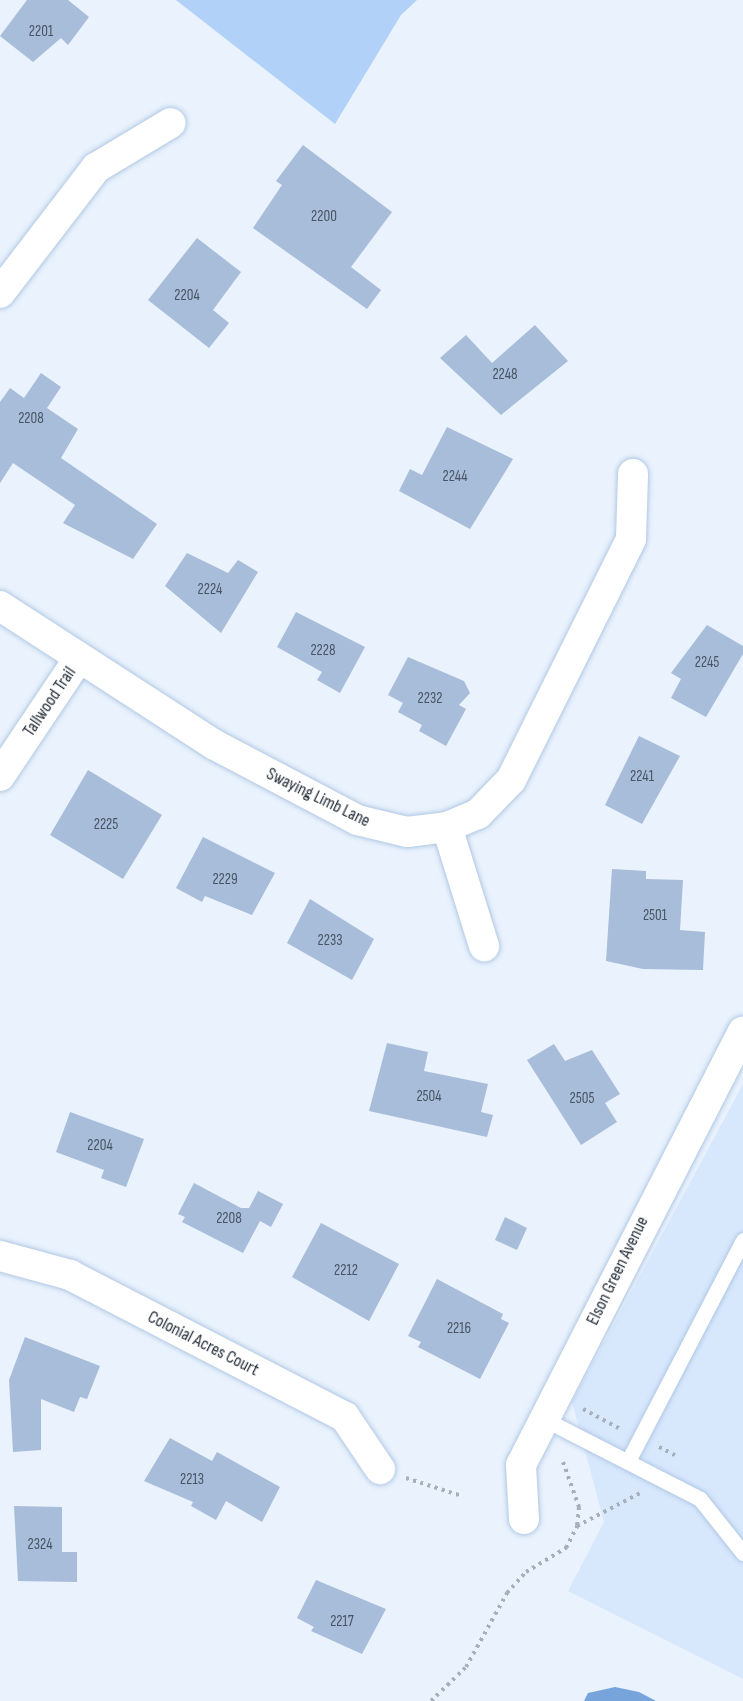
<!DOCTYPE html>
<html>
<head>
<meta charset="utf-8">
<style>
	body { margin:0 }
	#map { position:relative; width:743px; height:1701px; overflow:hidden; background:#e9f2fd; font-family:"Sofia Sans Condensed",sans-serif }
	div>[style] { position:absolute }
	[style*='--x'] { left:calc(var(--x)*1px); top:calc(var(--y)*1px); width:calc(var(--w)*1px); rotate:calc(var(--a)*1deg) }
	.built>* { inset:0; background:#d7e8fd }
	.green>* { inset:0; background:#b1d1f8 }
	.water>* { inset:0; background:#77a4db }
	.building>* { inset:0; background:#a7bdd9 }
	.path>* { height:4px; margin-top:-2px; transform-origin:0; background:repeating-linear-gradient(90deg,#a6afba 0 3px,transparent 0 7.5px) }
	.roads { filter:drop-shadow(0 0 2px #b1c8e3) drop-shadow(0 0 2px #b1c8e3) }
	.lane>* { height:15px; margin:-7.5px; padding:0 7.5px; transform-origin:7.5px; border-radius:7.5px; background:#fff }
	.street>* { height:30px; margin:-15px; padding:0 15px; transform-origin:15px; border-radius:15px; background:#fff }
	span { translate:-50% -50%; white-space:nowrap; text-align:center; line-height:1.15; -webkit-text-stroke:5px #fff; paint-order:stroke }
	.number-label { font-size:15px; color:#485463 }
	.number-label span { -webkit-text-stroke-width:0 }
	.street-label { font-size:18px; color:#28313c }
</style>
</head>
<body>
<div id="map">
	<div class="built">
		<div style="clip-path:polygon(743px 1084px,743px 1679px,568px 1591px,604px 1522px,572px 1402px)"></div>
	</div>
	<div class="green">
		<div style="clip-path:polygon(176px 0,417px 0,401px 15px,335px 124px)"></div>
	</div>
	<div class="water">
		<div style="clip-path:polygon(615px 1687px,639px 1692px,656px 1701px,584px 1701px,588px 1693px)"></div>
	</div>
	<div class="building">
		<div style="clip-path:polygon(27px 0,68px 0,89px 17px,68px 45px,61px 38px,33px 62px,0 36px)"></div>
		<div style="clip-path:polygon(303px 145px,392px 212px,351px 267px,381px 290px,367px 309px,253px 228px,282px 185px,276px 181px)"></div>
		<div style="clip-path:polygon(197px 238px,241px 272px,213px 310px,229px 323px,209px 348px,148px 300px)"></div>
		<div style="clip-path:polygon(535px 325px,568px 361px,501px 415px,440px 358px,466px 335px,492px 363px)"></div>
		<div style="clip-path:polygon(41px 373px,61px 387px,47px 408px,78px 429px,61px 458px,157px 524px,133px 559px,63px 523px,75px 505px,13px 463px,0 483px,0 402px,10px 388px,24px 398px)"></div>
		<div style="clip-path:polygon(447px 427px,513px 459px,470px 529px,399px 491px,410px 469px,422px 475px)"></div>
		<div style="clip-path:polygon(187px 553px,228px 573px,238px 560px,258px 572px,221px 633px,165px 586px)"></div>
		<div style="clip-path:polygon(296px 612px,365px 647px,340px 693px,317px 680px,322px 672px,277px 647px)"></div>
		<div style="clip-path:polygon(707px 625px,743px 646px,743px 654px,706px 717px,671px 698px,681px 679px,671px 673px)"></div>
		<div style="clip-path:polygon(408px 657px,464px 681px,470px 693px,459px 705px,466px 709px,446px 746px,419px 731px,422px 725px,398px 712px,403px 703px,388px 695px)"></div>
		<div style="clip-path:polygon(639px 736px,680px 756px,642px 824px,605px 805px)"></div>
		<div style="clip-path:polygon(88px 770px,162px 815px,123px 879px,50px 835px)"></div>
		<div style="clip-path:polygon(203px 837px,275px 873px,252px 915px,205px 896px,202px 902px,176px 888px)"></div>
		<div style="clip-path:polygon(612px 869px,646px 871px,646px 879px,683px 880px,680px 930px,705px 932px,703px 970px,643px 969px,606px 961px)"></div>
		<div style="clip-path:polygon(310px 899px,374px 939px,352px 980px,287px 943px)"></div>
		<div style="clip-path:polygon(387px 1043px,428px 1052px,424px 1071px,488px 1084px,481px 1112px,493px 1115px,487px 1137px,369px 1111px)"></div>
		<div style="clip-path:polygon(554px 1044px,565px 1061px,592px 1050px,620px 1094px,605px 1103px,617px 1122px,581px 1145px,527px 1060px)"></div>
		<div style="clip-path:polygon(70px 1112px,144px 1139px,126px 1187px,101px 1178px,104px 1170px,56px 1152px)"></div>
		<div style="clip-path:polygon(194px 1183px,241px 1208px,249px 1208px,258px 1191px,283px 1204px,271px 1227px,260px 1221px,243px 1253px,182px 1222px,185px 1217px,178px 1214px)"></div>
		<div style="clip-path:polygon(505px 1217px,527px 1228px,517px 1250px,495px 1240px)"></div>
		<div style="clip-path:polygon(321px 1223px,399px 1264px,369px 1321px,292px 1277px)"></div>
		<div style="clip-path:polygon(437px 1279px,503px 1314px,501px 1319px,509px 1323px,480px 1379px,418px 1347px,421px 1342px,408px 1336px)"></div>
		<div style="clip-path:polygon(25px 1337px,100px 1366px,87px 1399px,80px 1397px,74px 1412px,41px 1399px,41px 1450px,13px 1452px,9px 1380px)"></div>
		<div style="clip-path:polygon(170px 1438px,212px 1461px,217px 1452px,280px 1487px,262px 1522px,226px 1501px,216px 1520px,191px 1506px,193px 1502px,144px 1481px)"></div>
		<div style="clip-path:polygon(14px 1506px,62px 1507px,62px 1552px,77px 1552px,77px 1582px,18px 1581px)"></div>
		<div style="clip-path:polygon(316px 1580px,386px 1609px,362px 1654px,311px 1631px,314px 1627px,297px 1618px)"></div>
	</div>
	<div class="path">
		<div style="--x:583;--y:1409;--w:44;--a:28.3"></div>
		<div style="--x:659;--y:1447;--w:18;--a:27"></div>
		<div style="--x:563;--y:1462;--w:48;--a:70.4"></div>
		<div style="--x:579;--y:1507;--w:19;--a:96"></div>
		<div style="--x:577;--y:1526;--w:73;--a:-27.6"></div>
		<div style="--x:406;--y:1478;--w:59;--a:17.8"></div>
		<div style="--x:431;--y:1701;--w:49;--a:-44.2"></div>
		<div style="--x:466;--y:1667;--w:85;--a:-61"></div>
		<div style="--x:507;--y:1593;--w:28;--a:-48"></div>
		<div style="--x:526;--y:1572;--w:47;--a:-31"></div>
		<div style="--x:566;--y:1548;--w:25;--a:-63"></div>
	</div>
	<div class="roads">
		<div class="lane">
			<div style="--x:544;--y:1419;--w:175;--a:27.1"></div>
			<div style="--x:700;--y:1499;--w:69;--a:51.5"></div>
			<div style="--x:628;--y:1461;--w:249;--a:-62.5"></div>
		</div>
		<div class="street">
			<div style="--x:0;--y:293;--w:158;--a:-52.5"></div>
			<div style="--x:96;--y:168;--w:87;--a:-31"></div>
			<div style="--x:0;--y:606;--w:256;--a:32.9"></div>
			<div style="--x:215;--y:745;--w:161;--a:27.8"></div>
			<div style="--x:357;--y:820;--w:51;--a:13.5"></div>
			<div style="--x:407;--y:832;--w:40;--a:-7.1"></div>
			<div style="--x:447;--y:827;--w:34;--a:-23"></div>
			<div style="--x:478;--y:814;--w:47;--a:-45.9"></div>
			<div style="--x:511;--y:780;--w:269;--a:-63.5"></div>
			<div style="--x:631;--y:539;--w:65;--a:-88.2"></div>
			<div style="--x:0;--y:776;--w:142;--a:-56.2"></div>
			<div style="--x:447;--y:827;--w:125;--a:72.7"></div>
			<div style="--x:0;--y:1256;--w:73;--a:15.2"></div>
			<div style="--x:70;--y:1275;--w:309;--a:27.3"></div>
			<div style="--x:345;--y:1417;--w:63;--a:56.1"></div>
			<div style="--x:524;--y:1519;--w:54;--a:-93.2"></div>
			<div style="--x:521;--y:1465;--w:487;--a:-62.9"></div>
		</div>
	</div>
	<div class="number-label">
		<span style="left:41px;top:32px">2201</span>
		<span style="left:324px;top:217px">2200</span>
		<span style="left:187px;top:296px">2204</span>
		<span style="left:505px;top:375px">2248</span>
		<span style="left:31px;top:419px">2208</span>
		<span style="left:455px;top:477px">2244</span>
		<span style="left:210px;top:590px">2224</span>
		<span style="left:323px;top:651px">2228</span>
		<span style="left:707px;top:663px">2245</span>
		<span style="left:430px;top:699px">2232</span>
		<span style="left:642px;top:777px">2241</span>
		<span style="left:106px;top:825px">2225</span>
		<span style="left:225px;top:880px">2229</span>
		<span style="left:655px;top:916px">2501</span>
		<span style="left:330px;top:941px">2233</span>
		<span style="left:429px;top:1097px">2504</span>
		<span style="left:582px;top:1099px">2505</span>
		<span style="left:100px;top:1146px">2204</span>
		<span style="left:229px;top:1219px">2208</span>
		<span style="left:346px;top:1271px">2212</span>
		<span style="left:459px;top:1329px">2216</span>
		<span style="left:192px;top:1480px">2213</span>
		<span style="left:40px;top:1545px">2324</span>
		<span style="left:342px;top:1622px">2217</span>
	</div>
	<div class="street-label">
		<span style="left:50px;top:702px;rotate:-56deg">Tallwood Trail</span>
		<span style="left:318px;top:798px;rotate:26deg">Swaying Limb Lane</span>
		<span style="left:618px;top:1271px;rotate:-64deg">Elson Green Avenue</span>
		<span style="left:203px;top:1344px;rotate:27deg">Colonial Acres Court</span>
	</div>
</div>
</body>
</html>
